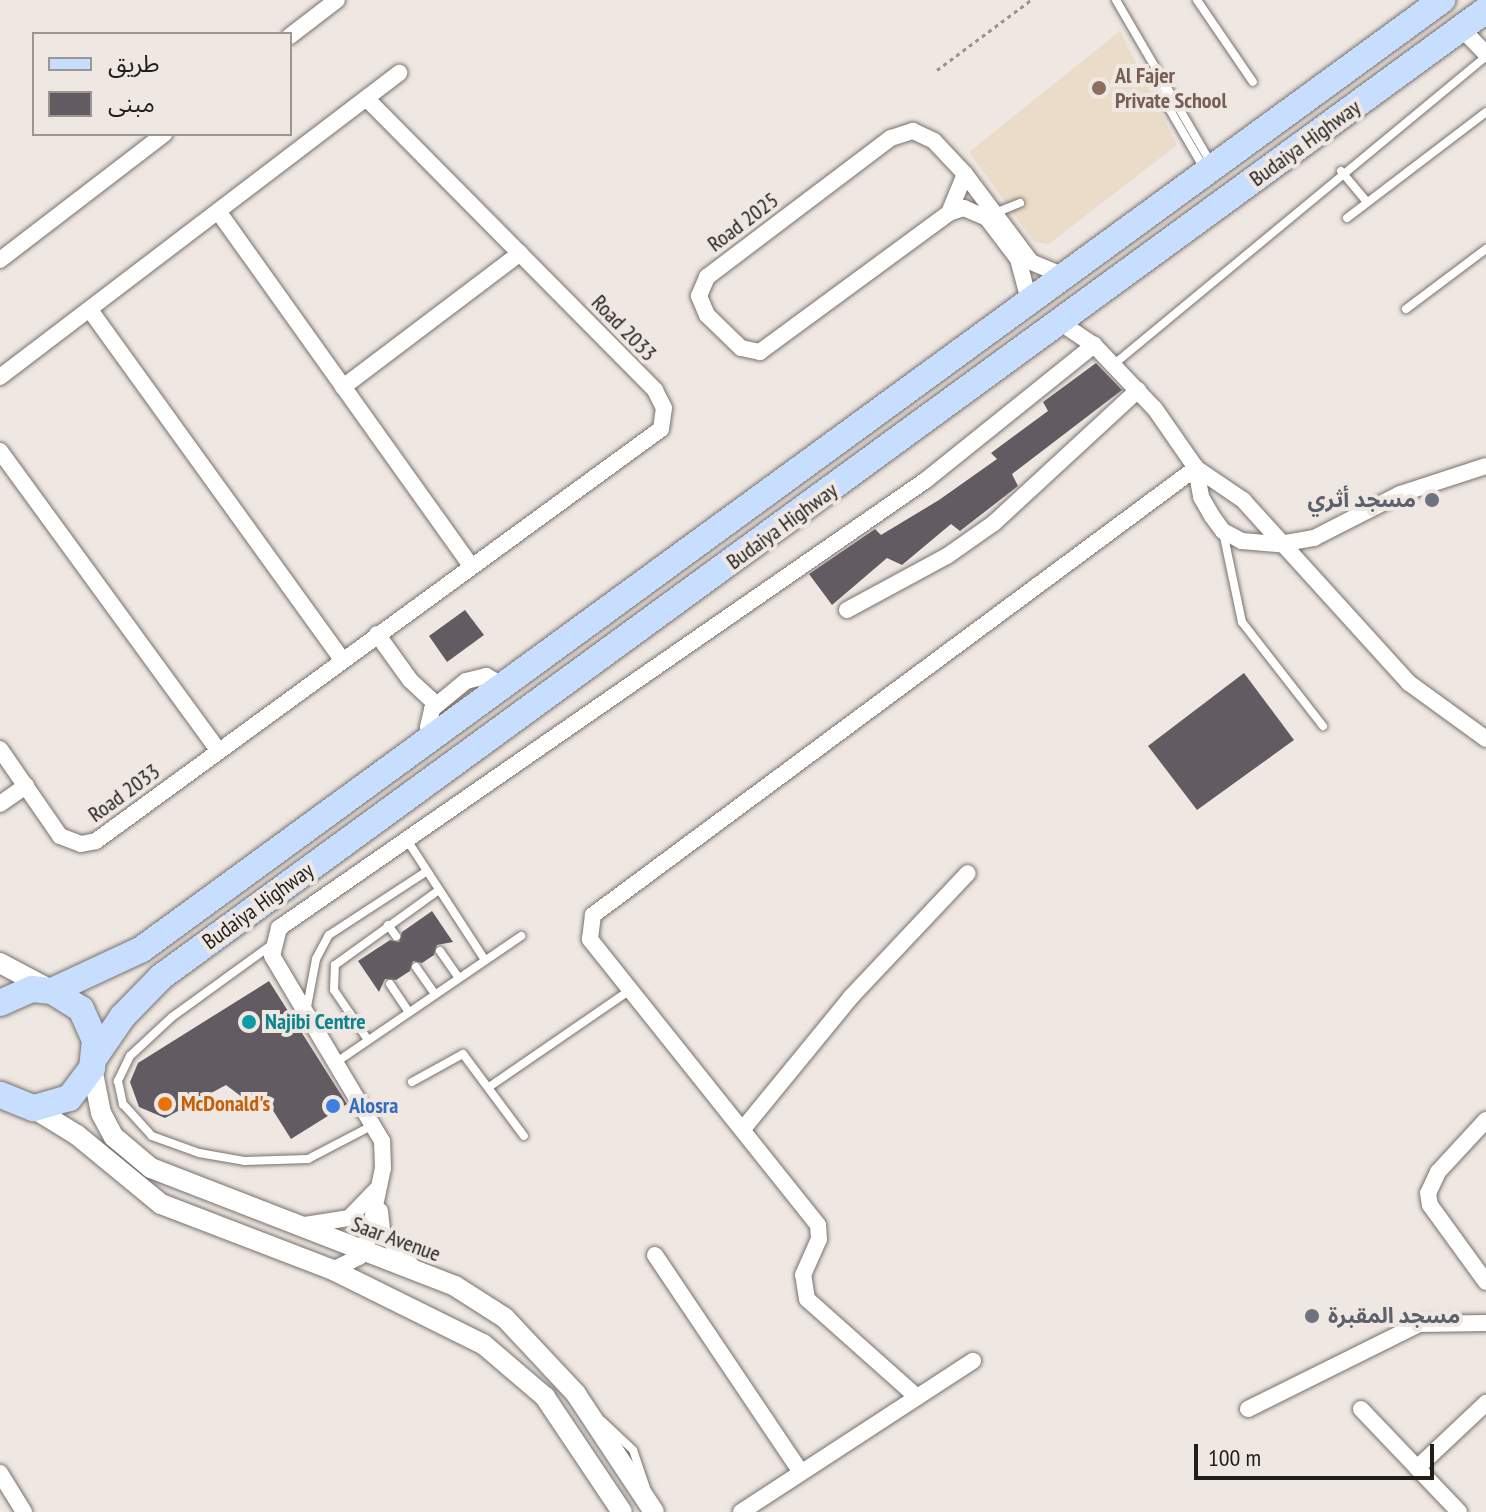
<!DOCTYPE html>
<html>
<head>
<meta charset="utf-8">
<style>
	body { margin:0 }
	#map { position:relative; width:1486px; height:1512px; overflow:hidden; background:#efe7e2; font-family:"PT Sans Narrow","Noto Sans Arabic",sans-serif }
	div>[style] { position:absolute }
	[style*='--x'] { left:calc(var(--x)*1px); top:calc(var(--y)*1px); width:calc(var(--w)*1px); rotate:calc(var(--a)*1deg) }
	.education>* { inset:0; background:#ebdcc9 }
	.building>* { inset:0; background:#625c62 }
	.path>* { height:3px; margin-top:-1.5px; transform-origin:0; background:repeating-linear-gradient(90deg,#999390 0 4px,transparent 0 8px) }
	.roads { filter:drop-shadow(0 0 2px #78716d) drop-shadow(0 0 2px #78716d) }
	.service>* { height:8px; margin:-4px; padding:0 4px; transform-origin:4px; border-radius:4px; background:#fff }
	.minor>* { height:16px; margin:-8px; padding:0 8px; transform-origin:8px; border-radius:8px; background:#fff }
	.tertiary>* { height:20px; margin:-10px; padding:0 10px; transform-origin:10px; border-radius:10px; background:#fff }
	.primary>* { height:26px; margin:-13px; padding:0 13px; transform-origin:13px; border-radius:13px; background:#c8deff }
	.dots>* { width:22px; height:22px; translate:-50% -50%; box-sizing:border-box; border:4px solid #efe7e2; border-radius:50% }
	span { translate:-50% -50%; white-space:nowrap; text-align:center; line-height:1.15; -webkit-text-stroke:8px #efe7e2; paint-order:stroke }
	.education-label { font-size:22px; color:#785e54; font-weight:700 }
	.left { translate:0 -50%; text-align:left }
	.street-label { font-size:22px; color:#201d1b }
	.worship-label { font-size:22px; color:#5b616d; font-weight:700 }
	.right { translate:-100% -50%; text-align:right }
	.culture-label { font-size:22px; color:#0d838f; font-weight:700 }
	.food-label { font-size:22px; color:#c56008; font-weight:700 }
	.shop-label { font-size:22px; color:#366cbe; font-weight:700 }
	.legend { position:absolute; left:32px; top:32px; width:260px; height:104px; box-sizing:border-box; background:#efe7e2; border:2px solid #9c9692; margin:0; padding:10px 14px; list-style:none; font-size:24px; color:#201d1b }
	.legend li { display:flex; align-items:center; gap:16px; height:40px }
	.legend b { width:40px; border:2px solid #9c9692 }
	.scale { position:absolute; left:1194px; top:1444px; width:240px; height:36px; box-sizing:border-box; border:4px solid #201d1b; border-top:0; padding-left:10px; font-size:24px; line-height:28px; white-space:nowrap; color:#201d1b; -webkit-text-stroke:6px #efe7e2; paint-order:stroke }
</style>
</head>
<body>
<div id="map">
	<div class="education">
		<div style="clip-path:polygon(1120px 31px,1177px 145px,1049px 244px,1034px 242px,969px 152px)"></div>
	</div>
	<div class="building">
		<div style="clip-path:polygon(1096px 363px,1122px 390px,1012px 474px,1018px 486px,960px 531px,951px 524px,902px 565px,887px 558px,832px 605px,809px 574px,875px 529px,881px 535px,939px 500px,997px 459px,991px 453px,1048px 411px,1043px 402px)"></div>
		<div style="clip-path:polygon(465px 610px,484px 635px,447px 662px,429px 636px)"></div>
		<div style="clip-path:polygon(1244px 673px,1294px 740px,1197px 810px,1148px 746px)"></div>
		<div style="clip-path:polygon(432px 911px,453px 942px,437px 945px,434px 955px,422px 963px,413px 961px,410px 971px,396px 980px,385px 979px,379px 992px,358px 961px,390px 940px,399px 942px,402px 932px)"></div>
		<div style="clip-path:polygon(269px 981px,347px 1104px,291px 1139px,262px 1093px,242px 1097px,226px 1085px,165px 1118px,139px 1107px,130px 1082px,138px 1063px)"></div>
	</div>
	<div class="path">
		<div style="--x:937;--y:70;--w:117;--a:-36.7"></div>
	</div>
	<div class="roads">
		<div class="service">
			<div style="--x:1116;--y:0;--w:191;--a:59.8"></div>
			<div style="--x:1197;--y:0;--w:99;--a:55.7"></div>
			<div style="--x:1159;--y:80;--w:18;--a:77"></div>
			<div style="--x:1163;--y:98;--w:83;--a:59.7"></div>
			<div style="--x:1341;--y:171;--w:40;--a:50"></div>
			<div style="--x:995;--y:213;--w:27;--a:-22"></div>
			<div style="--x:1347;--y:218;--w:175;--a:-37.3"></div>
			<div style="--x:1406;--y:309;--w:100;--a:-36.9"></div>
			<div style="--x:1113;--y:365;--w:484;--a:-39.6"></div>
			<div style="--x:1223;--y:532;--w:92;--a:78.1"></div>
			<div style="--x:1242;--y:622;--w:132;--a:52.1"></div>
			<div style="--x:407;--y:840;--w:143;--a:57"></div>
			<div style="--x:388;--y:925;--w:14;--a:54"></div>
			<div style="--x:270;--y:946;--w:121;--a:144.1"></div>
			<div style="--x:172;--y:1017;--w:57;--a:137.1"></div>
			<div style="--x:130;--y:1056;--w:28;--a:116"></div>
			<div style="--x:118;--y:1081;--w:24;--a:78"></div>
			<div style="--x:123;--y:1104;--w:43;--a:47.8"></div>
			<div style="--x:152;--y:1136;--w:50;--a:19.9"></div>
			<div style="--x:199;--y:1153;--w:47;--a:9.9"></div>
			<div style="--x:245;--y:1161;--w:63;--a:-1.8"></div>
			<div style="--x:308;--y:1159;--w:73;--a:-27.6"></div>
			<div style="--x:440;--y:951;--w:33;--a:55"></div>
			<div style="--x:416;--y:967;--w:33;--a:55"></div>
			<div style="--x:390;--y:984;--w:34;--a:56"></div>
			<div style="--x:306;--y:1012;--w:54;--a:-79.3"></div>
			<div style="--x:316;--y:959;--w:27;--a:-62"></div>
			<div style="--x:329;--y:935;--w:117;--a:-33.1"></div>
			<div style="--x:368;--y:1040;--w:60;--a:-124.2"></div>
			<div style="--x:334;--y:990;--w:25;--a:-88"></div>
			<div style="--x:335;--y:965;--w:128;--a:-35.8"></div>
			<div style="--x:338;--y:1061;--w:222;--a:-34.3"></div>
			<div style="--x:412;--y:1082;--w:58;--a:-28.8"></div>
			<div style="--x:463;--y:1054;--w:102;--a:53.4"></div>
			<div style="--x:489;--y:1087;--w:171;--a:-34.5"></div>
			<div style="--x:602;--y:1421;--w:42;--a:43.1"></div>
			<div style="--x:633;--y:1450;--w:43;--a:71.1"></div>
		</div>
		<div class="minor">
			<div style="--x:1461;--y:28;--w:36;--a:46"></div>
			<div style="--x:290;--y:36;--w:59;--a:-37.5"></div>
			<div style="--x:949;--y:213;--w:42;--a:-67.7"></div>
			<div style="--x:220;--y:214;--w:432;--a:54.5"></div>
			<div style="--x:0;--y:260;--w:207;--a:-37.5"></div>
			<div style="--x:1030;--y:304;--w:47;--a:-104.9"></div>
			<div style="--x:1018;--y:259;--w:51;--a:-127.1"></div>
			<div style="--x:987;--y:218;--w:25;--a:-157"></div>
			<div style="--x:964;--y:208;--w:16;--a:162"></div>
			<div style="--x:949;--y:213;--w:235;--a:143.7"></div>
			<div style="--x:760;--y:352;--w:19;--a:-168"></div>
			<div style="--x:741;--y:348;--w:47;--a:-135.9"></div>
			<div style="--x:707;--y:315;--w:21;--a:-113"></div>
			<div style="--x:699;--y:296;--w:21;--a:-67"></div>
			<div style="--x:707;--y:277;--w:231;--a:-37.1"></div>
			<div style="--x:891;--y:138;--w:23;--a:-18"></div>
			<div style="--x:913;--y:131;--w:23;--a:25"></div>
			<div style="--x:934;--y:141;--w:45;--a:46.8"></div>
			<div style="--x:965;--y:174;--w:110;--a:53.1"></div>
			<div style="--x:1031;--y:262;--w:39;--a:23"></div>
			<div style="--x:90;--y:310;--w:430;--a:54.2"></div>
			<div style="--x:1061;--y:323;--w:40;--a:34"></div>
			<div style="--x:1094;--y:345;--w:88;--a:46.4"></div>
			<div style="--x:1155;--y:409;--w:72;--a:55.2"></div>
			<div style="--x:1196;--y:468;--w:29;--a:80"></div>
			<div style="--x:1201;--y:497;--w:22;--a:60"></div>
			<div style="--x:1212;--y:516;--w:19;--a:54"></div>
			<div style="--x:1223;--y:531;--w:21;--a:28"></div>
			<div style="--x:1242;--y:541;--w:38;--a:5"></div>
			<div style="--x:1280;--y:544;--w:35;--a:-10"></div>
			<div style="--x:1314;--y:538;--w:97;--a:-27.1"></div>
			<div style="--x:1400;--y:494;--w:90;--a:-18"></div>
			<div style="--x:0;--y:377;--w:502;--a:-37.3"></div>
			<div style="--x:343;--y:387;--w:222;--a:-37.1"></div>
			<div style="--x:0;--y:451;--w:371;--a:53.9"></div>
			<div style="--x:847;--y:610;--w:114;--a:-28.4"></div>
			<div style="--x:947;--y:556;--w:57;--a:-35.1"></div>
			<div style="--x:994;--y:523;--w:196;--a:-42.7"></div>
			<div style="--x:377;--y:634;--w:57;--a:54.3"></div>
			<div style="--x:410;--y:680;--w:35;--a:43"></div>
			<div style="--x:433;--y:738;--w:12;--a:-114"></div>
			<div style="--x:428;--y:727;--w:18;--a:-77"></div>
			<div style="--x:432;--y:709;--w:44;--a:-39.5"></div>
			<div style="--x:466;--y:681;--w:21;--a:-14"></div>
			<div style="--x:486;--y:676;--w:21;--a:29"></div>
			<div style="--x:0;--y:749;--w:106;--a:55.4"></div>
			<div style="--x:60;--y:836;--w:22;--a:21"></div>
			<div style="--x:81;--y:844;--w:15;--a:-11"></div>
			<div style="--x:96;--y:841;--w:699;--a:-36.1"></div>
			<div style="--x:661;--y:429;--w:21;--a:-82"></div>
			<div style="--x:664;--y:408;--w:20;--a:-117"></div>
			<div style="--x:655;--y:390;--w:408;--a:-134.7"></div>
			<div style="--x:0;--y:804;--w:32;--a:-35"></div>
			<div style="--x:1486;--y:1120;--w:71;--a:132.7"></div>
			<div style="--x:1438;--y:1172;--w:23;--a:115"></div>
			<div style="--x:1428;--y:1193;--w:12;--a:81"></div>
			<div style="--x:1430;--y:1205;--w:95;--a:54"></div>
			<div style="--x:743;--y:1129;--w:171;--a:-50.7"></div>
			<div style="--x:851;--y:997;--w:170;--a:-46.7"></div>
			<div style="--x:380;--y:1211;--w:20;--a:84"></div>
			<div style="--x:382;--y:1231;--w:52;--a:49.6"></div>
			<div style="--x:305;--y:1225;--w:45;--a:-9"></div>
			<div style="--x:349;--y:1218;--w:39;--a:-46"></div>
			<div style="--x:655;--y:1255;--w:262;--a:56.1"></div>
			<div style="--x:333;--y:1270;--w:29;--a:-27"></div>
			<div style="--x:359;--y:1257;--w:20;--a:-63"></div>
			<div style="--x:368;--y:1239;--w:73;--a:-78.1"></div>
			<div style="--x:383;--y:1168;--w:27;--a:-92"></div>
			<div style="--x:382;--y:1141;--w:215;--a:-120.7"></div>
			<div style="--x:272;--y:956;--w:29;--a:-76"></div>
			<div style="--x:279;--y:928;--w:787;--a:-34.7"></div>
			<div style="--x:926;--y:480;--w:216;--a:-38.8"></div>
			<div style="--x:917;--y:1397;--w:147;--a:-138.3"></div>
			<div style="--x:807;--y:1299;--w:24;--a:-99"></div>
			<div style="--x:803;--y:1275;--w:39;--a:-66"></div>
			<div style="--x:819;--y:1239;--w:14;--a:-94"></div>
			<div style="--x:818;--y:1225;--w:366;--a:-128.6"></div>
			<div style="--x:590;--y:939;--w:24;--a:-83"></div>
			<div style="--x:593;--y:915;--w:751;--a:-36.55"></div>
			<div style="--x:1196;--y:468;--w:57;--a:34.2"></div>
			<div style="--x:1243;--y:500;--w:247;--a:47.8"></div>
			<div style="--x:1409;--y:683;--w:95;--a:36"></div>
			<div style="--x:1248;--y:1409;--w:191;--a:-26.4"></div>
			<div style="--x:1419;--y:1324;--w:67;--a:-0.9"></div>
			<div style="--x:1361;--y:1409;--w:142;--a:46.4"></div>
			<div style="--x:1417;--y:1468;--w:95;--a:-43.3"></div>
			<div style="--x:0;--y:1473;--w:46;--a:58.4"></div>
			<div style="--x:741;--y:1512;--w:277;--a:-33.1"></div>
		</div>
		<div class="tertiary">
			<div style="--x:0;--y:963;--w:55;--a:28"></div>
			<div style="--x:92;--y:1068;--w:46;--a:78.7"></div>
			<div style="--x:101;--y:1113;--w:27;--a:62"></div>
			<div style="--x:114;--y:1137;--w:48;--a:40"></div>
			<div style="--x:151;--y:1168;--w:326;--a:21.2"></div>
			<div style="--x:455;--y:1286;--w:59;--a:32.6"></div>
			<div style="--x:505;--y:1318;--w:104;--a:46.9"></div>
			<div style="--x:576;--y:1394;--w:141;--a:56.5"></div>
			<div style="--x:33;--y:1108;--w:52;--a:31.5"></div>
			<div style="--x:77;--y:1135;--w:109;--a:39.4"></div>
			<div style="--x:161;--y:1204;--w:184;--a:21"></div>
			<div style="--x:333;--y:1270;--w:167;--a:26.3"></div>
			<div style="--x:483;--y:1344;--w:82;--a:40.5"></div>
			<div style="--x:545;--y:1397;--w:138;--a:56.2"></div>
		</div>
		<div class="primary">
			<div style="--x:52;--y:991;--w:99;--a:-25"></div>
			<div style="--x:142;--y:949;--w:1610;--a:-36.13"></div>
			<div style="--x:0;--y:1003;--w:35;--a:-24"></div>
			<div style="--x:32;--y:989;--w:20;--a:6"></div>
			<div style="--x:52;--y:991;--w:34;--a:32"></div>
			<div style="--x:81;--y:1009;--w:34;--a:66"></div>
			<div style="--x:95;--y:1040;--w:28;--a:96"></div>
			<div style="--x:92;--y:1068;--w:38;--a:127"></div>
			<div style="--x:69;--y:1098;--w:37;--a:164"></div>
			<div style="--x:33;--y:1108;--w:35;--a:-158"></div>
			<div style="--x:95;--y:1057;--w:50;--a:-55.7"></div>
			<div style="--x:123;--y:1016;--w:54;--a:-45.7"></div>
			<div style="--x:161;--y:977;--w:1640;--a:-36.12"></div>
		</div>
	</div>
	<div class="dots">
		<div style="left:1099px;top:88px;background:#8d6e63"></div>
		<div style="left:1432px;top:500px;background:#6b7280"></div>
		<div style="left:249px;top:1022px;background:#0f9aa8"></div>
		<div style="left:165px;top:1104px;background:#e8710a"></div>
		<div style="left:333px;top:1106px;background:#3f7fe0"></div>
		<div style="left:1312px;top:1316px;background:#6b7280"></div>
	</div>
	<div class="education-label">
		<span class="left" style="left:1115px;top:88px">Al Fajer<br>Private School</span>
	</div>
	<div class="street-label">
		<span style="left:1305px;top:143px;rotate:-36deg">Budaiya Highway</span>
		<span style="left:743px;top:222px;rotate:-37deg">Road 2025</span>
		<span style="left:624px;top:328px;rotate:46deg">Road 2033</span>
		<span style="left:782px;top:526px;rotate:-36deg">Budaiya Highway</span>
		<span style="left:124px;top:793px;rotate:-36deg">Road 2033</span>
		<span style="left:258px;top:906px;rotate:-36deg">Budaiya Highway</span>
		<span style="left:396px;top:1239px;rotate:20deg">Saar Avenue</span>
	</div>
	<div class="worship-label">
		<span class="right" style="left:1416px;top:500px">مسجد أثري</span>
		<span class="left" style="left:1328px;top:1316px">مسجد المقبرة</span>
	</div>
	<div class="culture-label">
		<span class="left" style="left:265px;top:1022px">Najibi Centre</span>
	</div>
	<div class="food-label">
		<span class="left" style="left:181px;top:1104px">McDonald's</span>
	</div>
	<div class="shop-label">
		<span class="left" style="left:349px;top:1106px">Alosra</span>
	</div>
	<ul class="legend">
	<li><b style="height:10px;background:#c8deff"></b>طريق</li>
	<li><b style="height:22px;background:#625c62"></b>مبنى</li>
	</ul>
	<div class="scale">100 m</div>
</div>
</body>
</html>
